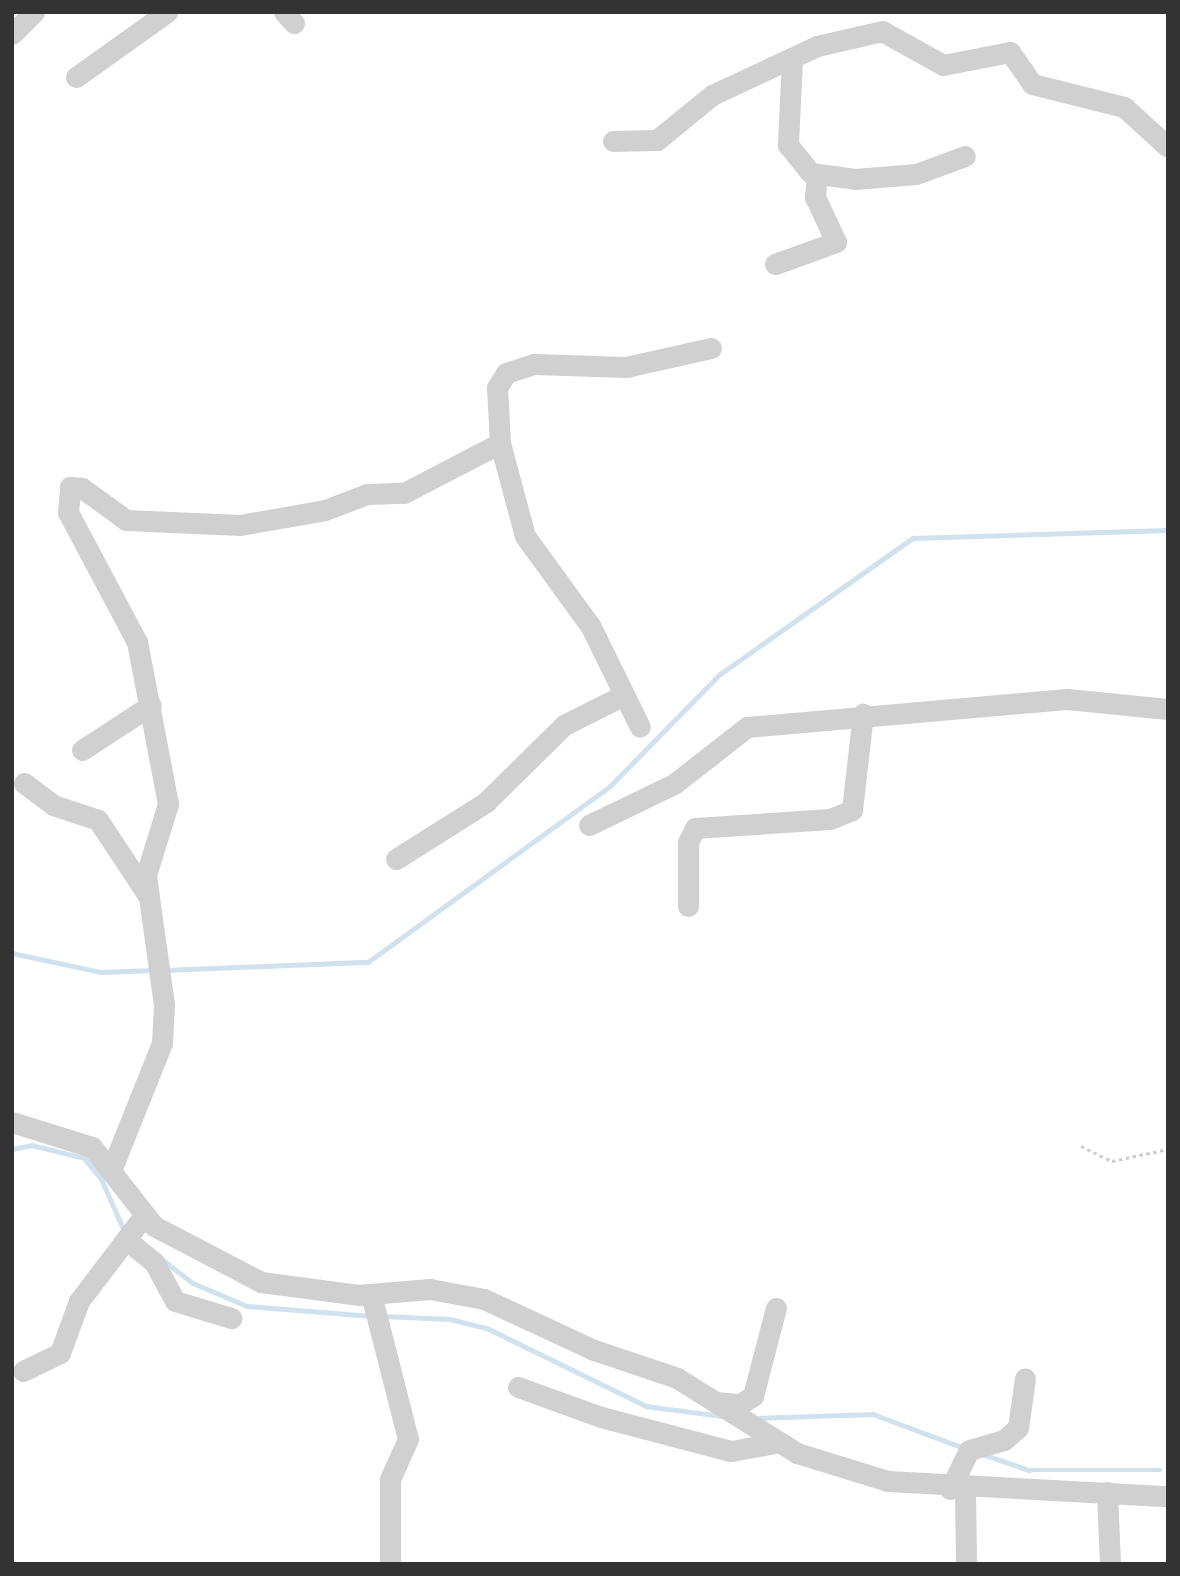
<!DOCTYPE html>
<html>
<head>
<meta charset="utf-8">
<style>
	body { margin:0 }
	#map { position:relative; width:1180px; height:1576px; overflow:hidden; background:#fff; font-family:Poppins,sans-serif }
	div>[style] { position:absolute }
	[style*='--x'] { left:calc(var(--x)*1px); top:calc(var(--y)*1px); width:calc(var(--w)*1px); rotate:calc(var(--a)*1deg) }
	.stream>* { height:4.5px; margin:-2.25px; padding:0 2.25px; transform-origin:2.25px; border-radius:2.25px; background:#cfe2ee }
	.path>* { height:2.5px; margin-top:-1.25px; transform-origin:0; background:repeating-linear-gradient(90deg,#cdcdcd 0 3.5px,transparent 0 7px) }
	.minor>* { height:21px; margin:-10.5px; padding:0 10.5px; transform-origin:10.5px; border-radius:10.5px; background:#d0d0d0 }
	span { translate:-50% -50%; white-space:nowrap; text-align:center; line-height:1.15; -webkit-text-stroke:7px #fff; paint-order:stroke }
	.frame { position:absolute; inset:0; border:14px solid #333; pointer-events:none }
</style>
</head>
<body>
<div id="map">
	<div class="stream">
		<div style="--x:12;--y:953;--w:91;--a:12.1"></div>
		<div style="--x:101;--y:972;--w:52;--a:-2.2"></div>
		<div style="--x:165;--y:970;--w:203;--a:-2.3"></div>
		<div style="--x:368;--y:962;--w:299;--a:-36"></div>
		<div style="--x:610;--y:786;--w:157;--a:-45.5"></div>
		<div style="--x:720;--y:674;--w:236;--a:-35.2"></div>
		<div style="--x:913;--y:538;--w:255;--a:-1.8"></div>
		<div style="--x:12;--y:1149;--w:20;--a:-11"></div>
		<div style="--x:32;--y:1145;--w:54;--a:14"></div>
		<div style="--x:84;--y:1158;--w:26;--a:50"></div>
		<div style="--x:101;--y:1178;--w:57;--a:66.1"></div>
		<div style="--x:162;--y:1259;--w:39;--a:38"></div>
		<div style="--x:193;--y:1283;--w:59;--a:23.1"></div>
		<div style="--x:247;--y:1306;--w:124;--a:4.6"></div>
		<div style="--x:383;--y:1316;--w:67;--a:2.6"></div>
		<div style="--x:450;--y:1319;--w:38;--a:14"></div>
		<div style="--x:487;--y:1328;--w:177;--a:26.1"></div>
		<div style="--x:646;--y:1406;--w:77;--a:7.5"></div>
		<div style="--x:758;--y:1418;--w:115;--a:-2"></div>
		<div style="--x:873;--y:1414;--w:97;--a:20.5"></div>
		<div style="--x:982;--y:1454;--w:50;--a:18.8"></div>
		<div style="--x:1029;--y:1470;--w:131;--a:0"></div>
	</div>
	<div class="path">
		<div style="--x:1081;--y:1146;--w:34;--a:26"></div>
		<div style="--x:1112;--y:1161;--w:57;--a:-12.1"></div>
	</div>
	<div class="minor">
		<div style="--x:284;--y:12;--w:15;--a:48"></div>
		<div style="--x:12;--y:34;--w:31;--a:-45"></div>
		<div style="--x:792;--y:59;--w:86;--a:92.7"></div>
		<div style="--x:788;--y:145;--w:36;--a:51"></div>
		<div style="--x:811;--y:173;--w:44;--a:7.8"></div>
		<div style="--x:855;--y:179;--w:61;--a:-4.7"></div>
		<div style="--x:916;--y:174;--w:52;--a:-20.2"></div>
		<div style="--x:76;--y:77;--w:112;--a:-35.5"></div>
		<div style="--x:613;--y:141;--w:44;--a:-1.3"></div>
		<div style="--x:657;--y:140;--w:71;--a:-39.3"></div>
		<div style="--x:712;--y:95;--w:116;--a:-25"></div>
		<div style="--x:817;--y:46;--w:67;--a:-13"></div>
		<div style="--x:882;--y:31;--w:70;--a:29.1"></div>
		<div style="--x:943;--y:65;--w:68;--a:-11"></div>
		<div style="--x:1010;--y:52;--w:39;--a:55"></div>
		<div style="--x:1032;--y:84;--w:95;--a:14"></div>
		<div style="--x:1124;--y:107;--w:59;--a:42.3"></div>
		<div style="--x:775;--y:264;--w:65;--a:-19.8"></div>
		<div style="--x:836;--y:242;--w:50;--a:-115"></div>
		<div style="--x:815;--y:197;--w:22;--a:-85"></div>
		<div style="--x:500;--y:443;--w:55;--a:-93.1"></div>
		<div style="--x:497;--y:388;--w:17;--a:-59"></div>
		<div style="--x:506;--y:373;--w:29;--a:-18"></div>
		<div style="--x:534;--y:364;--w:92;--a:1.9"></div>
		<div style="--x:626;--y:367;--w:87;--a:-12.6"></div>
		<div style="--x:82;--y:750;--w:82;--a:-33.1"></div>
		<div style="--x:24;--y:783;--w:36;--a:37"></div>
		<div style="--x:53;--y:805;--w:47;--a:18.4"></div>
		<div style="--x:98;--y:820;--w:89;--a:56.5"></div>
		<div style="--x:589;--y:825;--w:94;--a:-25.8"></div>
		<div style="--x:674;--y:784;--w:93;--a:-38"></div>
		<div style="--x:747;--y:727;--w:321;--a:-5"></div>
		<div style="--x:1067;--y:699;--w:101;--a:5.7"></div>
		<div style="--x:396;--y:859;--w:107;--a:-32.3"></div>
		<div style="--x:486;--y:802;--w:110;--a:-44.6"></div>
		<div style="--x:564;--y:725;--w:67;--a:-26.6"></div>
		<div style="--x:688;--y:906;--w:64;--a:-90"></div>
		<div style="--x:688;--y:842;--w:16;--a:-63"></div>
		<div style="--x:695;--y:828;--w:135;--a:-3.8"></div>
		<div style="--x:830;--y:819;--w:24;--a:-22"></div>
		<div style="--x:852;--y:810;--w:97;--a:-83.5"></div>
		<div style="--x:12;--y:1122;--w:84;--a:17.4"></div>
		<div style="--x:92;--y:1147;--w:100;--a:51.9"></div>
		<div style="--x:154;--y:1226;--w:121;--a:27.6"></div>
		<div style="--x:261;--y:1282;--w:98;--a:7.6"></div>
		<div style="--x:358;--y:1295;--w:72;--a:-4.8"></div>
		<div style="--x:430;--y:1289;--w:55;--a:10.5"></div>
		<div style="--x:484;--y:1299;--w:121;--a:24.9"></div>
		<div style="--x:594;--y:1350;--w:88;--a:18.6"></div>
		<div style="--x:677;--y:1378;--w:142;--a:32"></div>
		<div style="--x:797;--y:1453;--w:95;--a:17.1"></div>
		<div style="--x:888;--y:1481;--w:280;--a:3.1"></div>
		<div style="--x:112;--y:1168;--w:135;--a:-68.2"></div>
		<div style="--x:162;--y:1043;--w:38;--a:-87"></div>
		<div style="--x:164;--y:1005;--w:131;--a:-97.9"></div>
		<div style="--x:146;--y:875;--w:74;--a:-72.8"></div>
		<div style="--x:168;--y:804;--w:165;--a:-100.8"></div>
		<div style="--x:137;--y:642;--w:147;--a:-118"></div>
		<div style="--x:68;--y:512;--w:25;--a:-85"></div>
		<div style="--x:70;--y:487;--w:12;--a:5"></div>
		<div style="--x:82;--y:488;--w:54;--a:36"></div>
		<div style="--x:126;--y:520;--w:114;--a:2.5"></div>
		<div style="--x:240;--y:525;--w:86;--a:-10"></div>
		<div style="--x:325;--y:510;--w:45;--a:-20.9"></div>
		<div style="--x:367;--y:494;--w:37;--a:-2"></div>
		<div style="--x:404;--y:493;--w:108;--a:-27.5"></div>
		<div style="--x:500;--y:443;--w:96;--a:75"></div>
		<div style="--x:525;--y:536;--w:112;--a:54"></div>
		<div style="--x:591;--y:627;--w:111;--a:63.9"></div>
		<div style="--x:129;--y:1242;--w:32;--a:39"></div>
		<div style="--x:154;--y:1262;--w:44;--a:61.7"></div>
		<div style="--x:175;--y:1301;--w:59;--a:16.9"></div>
		<div style="--x:371;--y:1294;--w:150;--a:75.7"></div>
		<div style="--x:408;--y:1439;--w:44;--a:114.2"></div>
		<div style="--x:390;--y:1479;--w:85;--a:90"></div>
		<div style="--x:23;--y:1371;--w:41;--a:-25.9"></div>
		<div style="--x:60;--y:1353;--w:55;--a:-69.9"></div>
		<div style="--x:79;--y:1301;--w:106;--a:-52.7"></div>
		<div style="--x:518;--y:1387;--w:88;--a:19.9"></div>
		<div style="--x:601;--y:1417;--w:134;--a:14.7"></div>
		<div style="--x:731;--y:1451;--w:45;--a:-10.3"></div>
		<div style="--x:715;--y:1402;--w:25;--a:5"></div>
		<div style="--x:740;--y:1404;--w:15;--a:-32"></div>
		<div style="--x:753;--y:1396;--w:91;--a:-75.4"></div>
		<div style="--x:950;--y:1489;--w:43;--a:-64"></div>
		<div style="--x:969;--y:1450;--w:36;--a:-16"></div>
		<div style="--x:1004;--y:1440;--w:18;--a:-41"></div>
		<div style="--x:1018;--y:1428;--w:50;--a:-82"></div>
		<div style="--x:965;--y:1490;--w:74;--a:89.2"></div>
		<div style="--x:1107;--y:1492;--w:72;--a:87.6"></div>
	</div>
	<div class="frame"></div>
</div>
</body>
</html>
